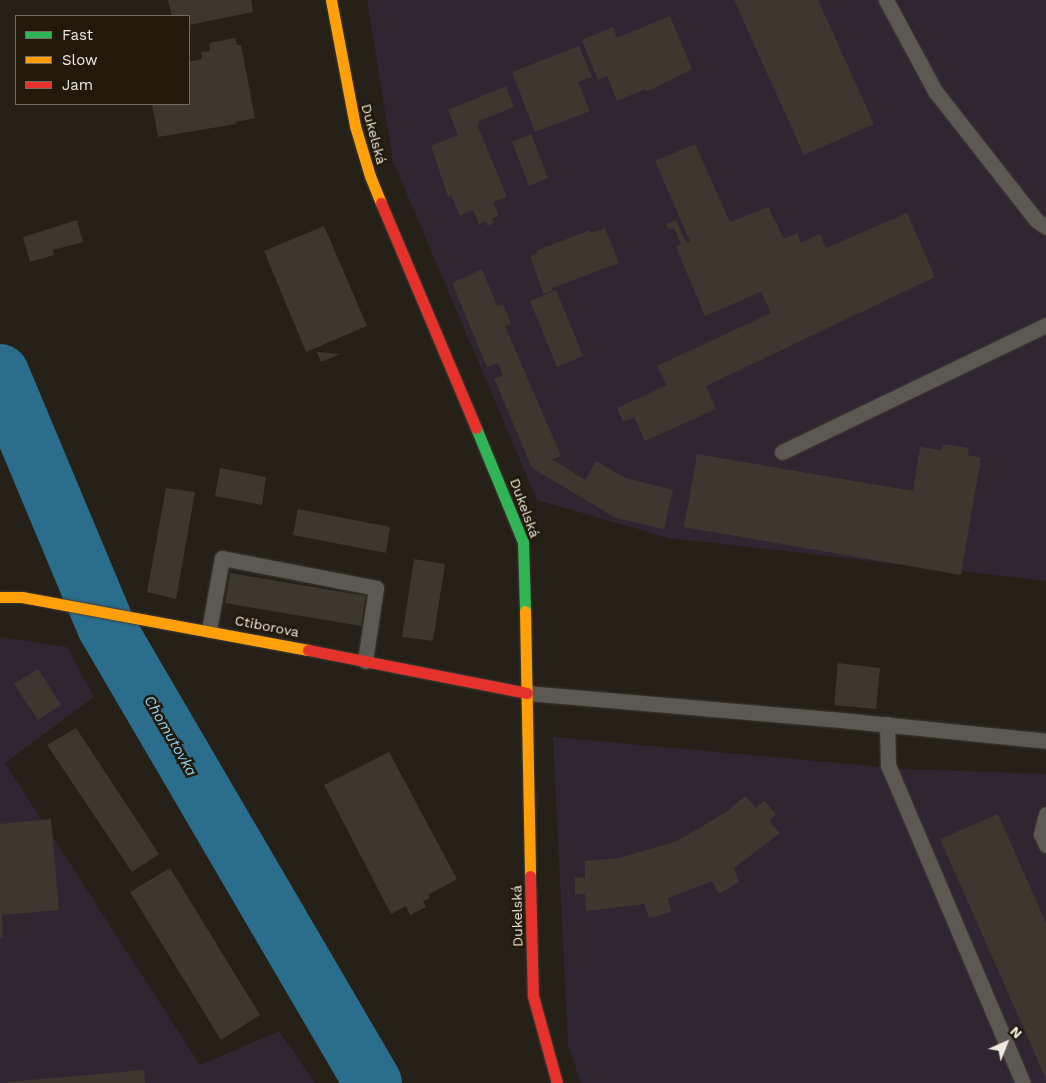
<!DOCTYPE html>
<html>
<head>
<meta charset="utf-8">
<style>
	body { margin:0 }
	#map { position:relative; width:1046px; height:1083px; overflow:hidden; background:#252118; font-family:"Work Sans",sans-serif }
	div>[style] { position:absolute }
	[style*='--x'] { left:calc(var(--x)*1px); top:calc(var(--y)*1px); width:calc(var(--w)*1px); rotate:calc(var(--a)*1deg) }
	.industrial>* { inset:0; background:#2f2632 }
	.river>* { height:58px; margin:-29px; padding:0 29px; transform-origin:29px; border-radius:29px; background:#2a6d8c }
	.building>* { inset:0; background:#3c3830 }
	.roads { filter:drop-shadow(0 0 1px #3f3b35) drop-shadow(0 0 1px #3f3b35) }
	.lane>* { height:15px; margin:-7.5px; padding:0 7.5px; transform-origin:7.5px; border-radius:7.5px; background:#5c5952 }
	.fast>* { height:11px; margin:-5.5px; padding:0 5.5px; transform-origin:5.5px; border-radius:5.5px; background:#30b455 }
	.slow>* { height:11px; margin:-5.5px; padding:0 5.5px; transform-origin:5.5px; border-radius:5.5px; background:#ff9f0a }
	.jam>* { height:11px; margin:-5.5px; padding:0 5.5px; transform-origin:5.5px; border-radius:5.5px; background:#e5322d }
	span { translate:-50% -50%; white-space:nowrap; text-align:center; line-height:1.15; -webkit-text-stroke:5px #211909; paint-order:stroke }
	.street-label { font-size:14px; color:#efeae0 }
	.water-label { font-size:15px; color:#8cd0f4; font-style:italic }
	.legend { position:absolute; left:15px; top:15px; width:175px; height:90px; box-sizing:border-box; background:#211909; border:1px solid #736d5f; margin:0; padding:6px 9px; list-style:none; font-size:15px; color:#efeae0 }
	.legend li { display:flex; align-items:center; gap:10px; height:25px }
	.legend b { width:25px; border:1px solid #736d5f }
	.north { position:absolute; left:981px; top:1018px; width:50px; height:50px; -webkit-text-stroke:4px #211909; paint-order:stroke; rotate:44deg; font-size:14px; font-weight:700; line-height:20px; text-align:center; color:#efeae0 }
	.north::after { content:''; display:block; margin:auto; width:18px; height:22px; background:#efeae0; clip-path:polygon(50% 0,100% 100%,50% 72%,0 100%) }
</style>
</head>
<body>
<div id="map">
	<div class="industrial">
		<div style="clip-path:polygon(367px 0,1046px 0,1046px 581px,669px 538px,537px 500px,393px 161px)"></div>
		<div style="clip-path:polygon(0 637px,67px 647px,94px 697px,5px 763px,200px 1065px,279px 1031px,315px 1083px,0 1083px)"></div>
		<div style="clip-path:polygon(553px 737px,904px 769px,1046px 774px,1046px 1083px,581px 1083px,568px 1044px)"></div>
	</div>
	<div class="river">
		<div style="--x:0;--y:373;--w:274;--a:67.3"></div>
		<div style="--x:106;--y:626;--w:529;--a:59.7"></div>
	</div>
	<div class="building">
		<div style="clip-path:polygon(168px 0,251px 0,253px 12px,189px 25px,189px 16px,172px 16px)"></div>
		<div style="clip-path:polygon(734px 0,818px 0,874px 124px,804px 155px)"></div>
		<div style="clip-path:polygon(670px 16px,692px 69px,646px 92px,645px 89px,617px 101px,607px 76px,598px 80px,582px 40px,613px 27px,617px 38px)"></div>
		<div style="clip-path:polygon(235px 38px,237px 45px,241px 45px,255px 118px,236px 122px,236px 124px,158px 137px,152px 104px,189px 104px,189px 62px,202px 59px,201px 52px,210px 51px,209px 43px)"></div>
		<div style="clip-path:polygon(579px 46px,592px 77px,578px 82px,590px 111px,535px 132px,512px 72px)"></div>
		<div style="clip-path:polygon(506px 86px,514px 107px,479px 121px,478px 127px,507px 197px,493px 202px,499px 216px,492px 218px,494px 223px,487px 226px,486px 221px,479px 224px,473px 210px,460px 216px,451px 195px,448px 197px,431px 146px,458px 135px,448px 110px)"></div>
		<div style="clip-path:polygon(531px 134px,548px 178px,529px 186px,512px 142px)"></div>
		<div style="clip-path:polygon(695px 144px,730px 222px,768px 207px,784px 239px,797px 233px,801px 243px,820px 234px,826px 248px,907px 213px,935px 277px,706px 386px,716px 409px,645px 441px,634px 417px,623px 422px,617px 408px,667px 385px,657px 366px,771px 313px,761px 292px,705px 316px,676px 247px,681px 244px,674px 228px,669px 230px,666px 224px,676px 220px,686px 243px,690px 241px,655px 161px)"></div>
		<div style="clip-path:polygon(77px 220px,83px 242px,53px 250px,54px 255px,30px 262px,23px 237px)"></div>
		<div style="clip-path:polygon(324px 226px,367px 326px,306px 352px,264px 251px)"></div>
		<div style="clip-path:polygon(605px 228px,619px 263px,552px 288px,553px 290px,544px 294px,530px 257px,538px 253px,536px 251px,590px 230px,591px 233px)"></div>
		<div style="clip-path:polygon(482px 269px,497px 306px,503px 304px,511px 324px,505px 326px,561px 456px,552px 459px,585px 480px,596px 461px,625px 478px,673px 490px,664px 529px,616px 518px,532px 468px,494px 378px,503px 376px,498px 363px,487px 367px,452px 283px)"></div>
		<div style="clip-path:polygon(556px 290px,583px 356px,557px 367px,530px 301px)"></div>
		<div style="clip-path:polygon(317px 352px,340px 354px,321px 362px)"></div>
		<div style="clip-path:polygon(943px 444px,969px 448px,968px 455px,981px 458px,961px 575px,684px 527px,697px 454px,913px 491px,920px 447px,941px 450px)"></div>
		<div style="clip-path:polygon(220px 468px,266px 477px,262px 505px,215px 496px)"></div>
		<div style="clip-path:polygon(166px 488px,195px 492px,176px 599px,147px 592px)"></div>
		<div style="clip-path:polygon(298px 509px,390px 527px,386px 553px,293px 535px)"></div>
		<div style="clip-path:polygon(414px 559px,445px 564px,433px 641px,402px 637px)"></div>
		<div style="clip-path:polygon(230px 573px,366px 596px,361px 626px,225px 603px)"></div>
		<div style="clip-path:polygon(838px 663px,880px 668px,876px 709px,834px 705px)"></div>
		<div style="clip-path:polygon(38px 669px,61px 705px,38px 720px,14px 684px)"></div>
		<div style="clip-path:polygon(76px 728px,159px 854px,132px 872px,47px 745px)"></div>
		<div style="clip-path:polygon(389px 752px,457px 879px,428px 895px,430px 898px,423px 901px,426px 907px,410px 915px,406px 906px,391px 914px,324px 785px)"></div>
		<div style="clip-path:polygon(745px 796px,756px 808px,764px 801px,776px 814px,769px 821px,780px 833px,734px 868px,739px 882px,719px 894px,712px 881px,668px 898px,671px 912px,649px 918px,644px 904px,586px 911px,585px 894px,575px 894px,575px 877px,585px 878px,585px 861px,620px 858px,677px 841px,726px 812px)"></div>
		<div style="clip-path:polygon(998px 814px,1046px 923px,1046px 1079px,940px 839px)"></div>
		<div style="clip-path:polygon(51px 819px,59px 910px,2px 915px,3px 938px,0 938px,0 824px)"></div>
		<div style="clip-path:polygon(170px 868px,260px 1015px,221px 1040px,130px 892px)"></div>
		<div style="clip-path:polygon(144px 1070px,145px 1083px,8px 1083px,8px 1082px)"></div>
	</div>
	<div class="roads">
		<div class="lane">
			<div style="--x:886;--y:0;--w:103;--a:61.7"></div>
			<div style="--x:935;--y:91;--w:164;--a:51.9"></div>
			<div style="--x:1036;--y:220;--w:12;--a:35"></div>
			<div style="--x:782;--y:452;--w:293;--a:-25.7"></div>
			<div style="--x:209;--y:630;--w:73;--a:-79.8"></div>
			<div style="--x:222;--y:558;--w:157;--a:11"></div>
			<div style="--x:376;--y:588;--w:74;--a:98.6"></div>
			<div style="--x:527;--y:693;--w:305;--a:4.9"></div>
			<div style="--x:831;--y:719;--w:216;--a:5.8"></div>
			<div style="--x:887;--y:724;--w:41;--a:88.6"></div>
			<div style="--x:888;--y:765;--w:345;--a:67"></div>
			<div style="--x:1046;--y:814;--w:21;--a:104"></div>
			<div style="--x:1041;--y:834;--w:12;--a:66"></div>
		</div>
		<div class="fast">
			<div style="--x:476;--y:428;--w:123;--a:67.6"></div>
			<div style="--x:523;--y:542;--w:69;--a:88.3"></div>
		</div>
		<div class="slow">
			<div style="--x:331;--y:0;--w:128;--a:79.2"></div>
			<div style="--x:355;--y:126;--w:52;--a:73.3"></div>
			<div style="--x:370;--y:176;--w:29;--a:68"></div>
			<div style="--x:0;--y:597;--w:22;--a:0"></div>
			<div style="--x:22;--y:597;--w:291;--a:10.5"></div>
			<div style="--x:525;--y:611;--w:265;--a:88.9"></div>
		</div>
		<div class="jam">
			<div style="--x:381;--y:203;--w:244;--a:67.1"></div>
			<div style="--x:308;--y:650;--w:223;--a:11.1"></div>
			<div style="--x:530;--y:876;--w:120;--a:88.6"></div>
			<div style="--x:533;--y:996;--w:90;--a:74.6"></div>
		</div>
	</div>
	<div class="street-label">
		<span style="left:374px;top:134px;rotate:75deg">Dukelská</span>
		<span style="left:525px;top:508px;rotate:70deg">Dukelská</span>
		<span style="left:267px;top:626px;rotate:11deg">Ctiborova</span>
		<span style="left:517px;top:916px;rotate:-91deg">Dukelská</span>
	</div>
	<div class="water-label">
		<span style="left:170px;top:736px;rotate:60deg">Chomutovka</span>
	</div>
	<ul class="legend">
	<li><b style="height:6px;background:#30b455"></b>Fast</li>
	<li><b style="height:6px;background:#ff9f0a"></b>Slow</li>
	<li><b style="height:6px;background:#e5322d"></b>Jam</li>
	</ul>
	<div class="north">N</div>
</div>
</body>
</html>
